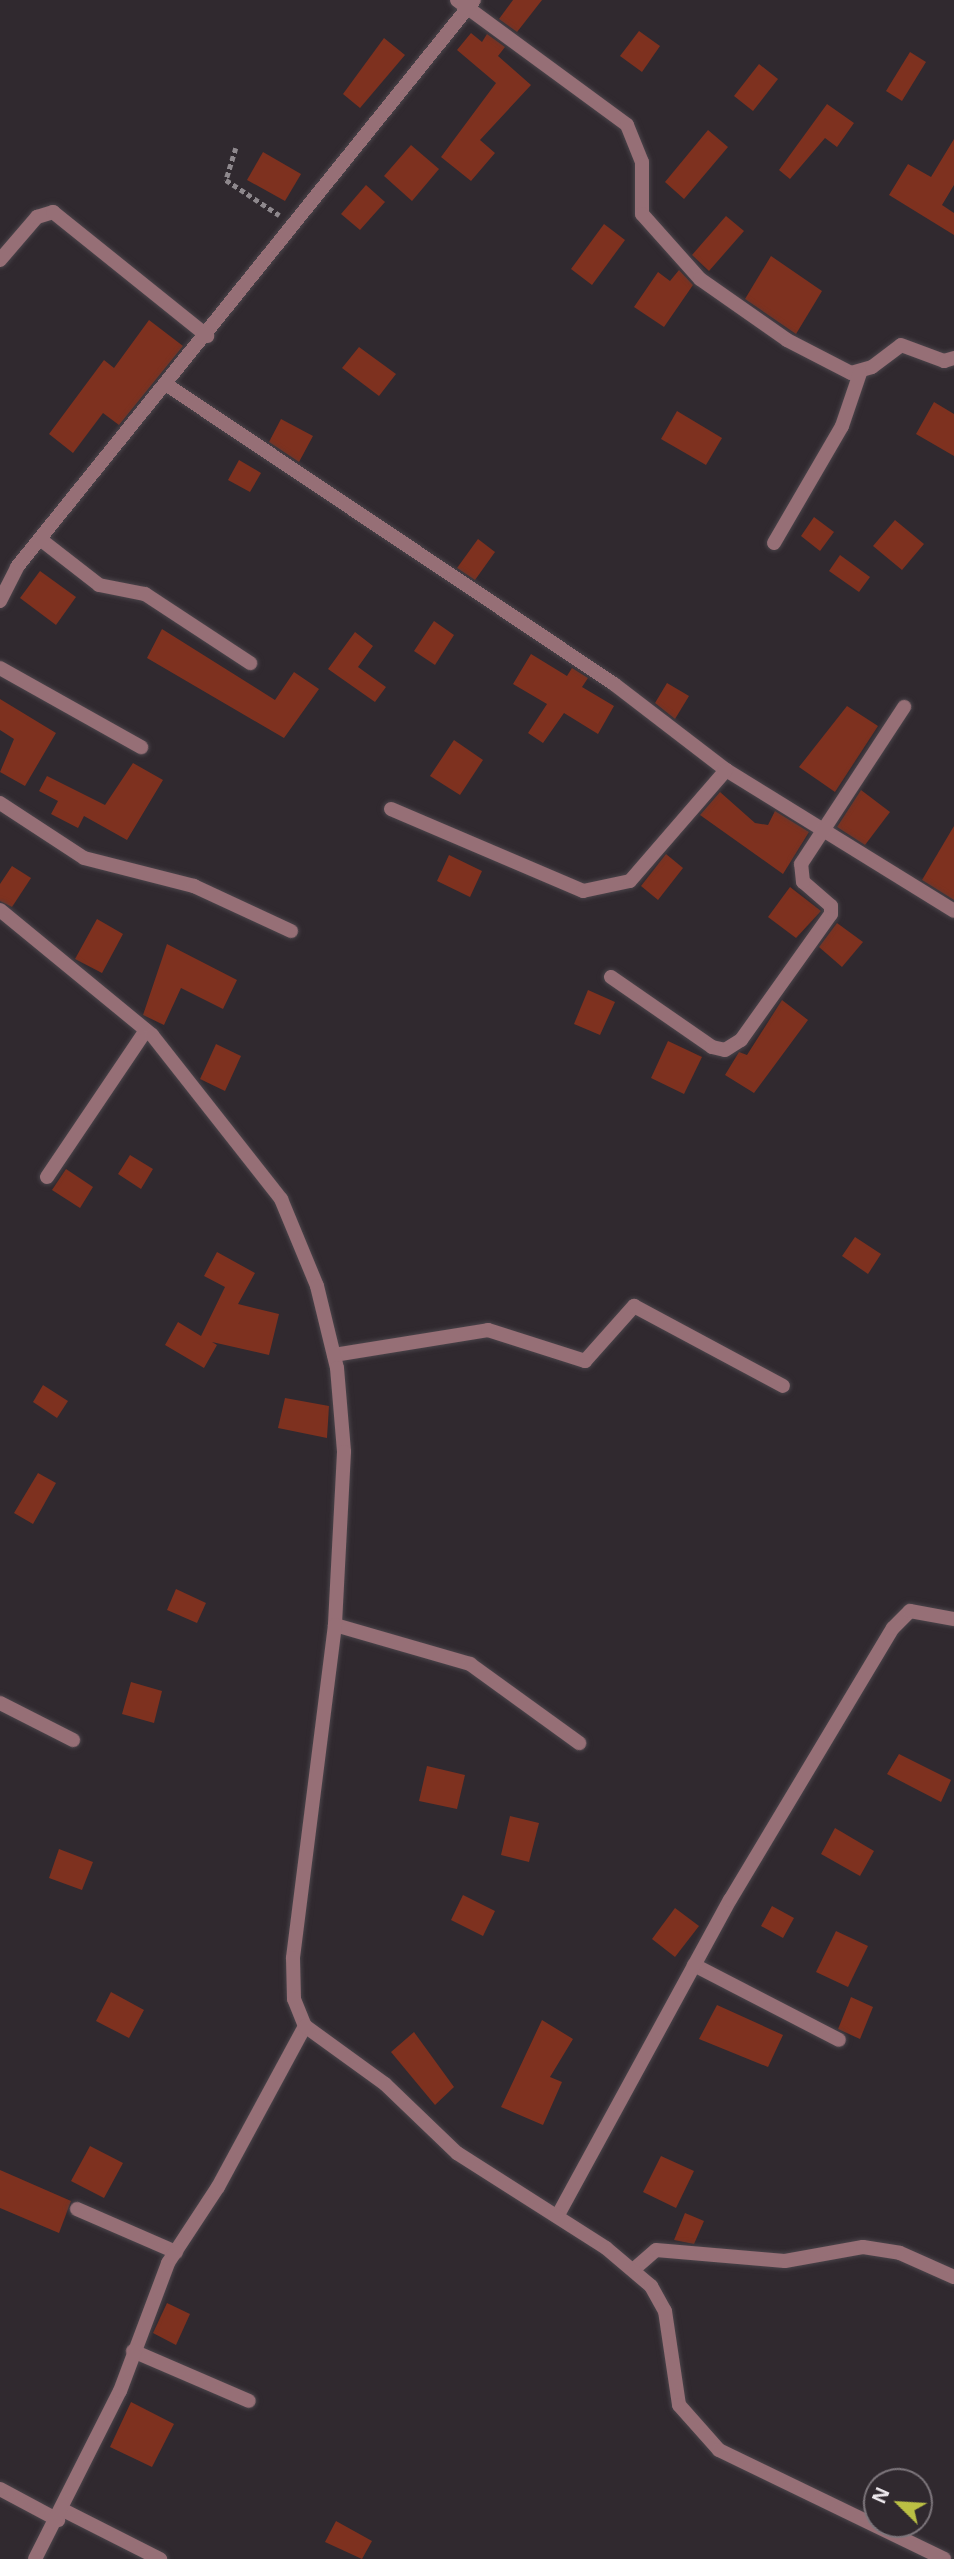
<!DOCTYPE html>
<html>
<head>
<meta charset="utf-8">
<style>
	body { margin:0 }
	#map { position:relative; width:954px; height:2559px; overflow:hidden; background:#30292f; font-family:"Noto Sans",sans-serif }
	div>[style] { position:absolute }
	[style*='--x'] { left:calc(var(--x)*1px); top:calc(var(--y)*1px); width:calc(var(--w)*1px); rotate:calc(var(--a)*1deg) }
	.building>* { inset:0; background:#7e311f }
	.path>* { height:4.5px; margin-top:-2.25px; transform-origin:0; background:repeating-linear-gradient(90deg,#8e888d 0 5px,transparent 0 8.5px) }
	.roads { filter:drop-shadow(0 0 2px #4a444a) drop-shadow(0 0 2px #4a444a) }
	.minor>* { height:14px; margin:-7px; padding:0 7px; transform-origin:7px; border-radius:7px; background:#966f76 }
	.tertiary>* { height:14px; margin:-7px; padding:0 7px; transform-origin:7px; border-radius:7px; background:#966f76 }
	span { translate:-50% -50%; white-space:nowrap; text-align:center; line-height:1.15; -webkit-text-stroke:7px #30292f; paint-order:stroke }
	.north { position:absolute; left:863px; top:2468px; width:70px; height:70px; box-sizing:border-box; background:#30292f; border:2px solid #7c757b; border-radius:50%; rotate:294deg; font-size:19px; font-weight:700; line-height:28px; text-align:center; color:#ede8ed }
	.north::after { content:''; display:block; margin:auto; width:24px; height:32px; background:#bbc044; clip-path:polygon(50% 0,100% 100%,50% 72%,0 100%) }
</style>
</head>
<body>
<div id="map">
	<div class="building">
		<div style="clip-path:polygon(513px 0,542px 0,517px 32px,499px 19px)"></div>
		<div style="clip-path:polygon(639px 31px,660px 46px,642px 72px,620px 56px)"></div>
		<div style="clip-path:polygon(471px 33px,482px 42px,487px 34px,505px 47px,498px 56px,531px 85px,480px 140px,495px 153px,471px 181px,441px 157px,496px 83px,457px 50px)"></div>
		<div style="clip-path:polygon(384px 38px,405px 55px,360px 108px,343px 94px)"></div>
		<div style="clip-path:polygon(910px 52px,926px 62px,902px 101px,886px 91px)"></div>
		<div style="clip-path:polygon(759px 64px,778px 79px,753px 111px,734px 96px)"></div>
		<div style="clip-path:polygon(827px 104px,854px 123px,837px 147px,825px 138px,790px 179px,779px 170px)"></div>
		<div style="clip-path:polygon(708px 130px,728px 147px,684px 199px,665px 182px)"></div>
		<div style="clip-path:polygon(954px 139px,954px 185px,942px 205px,954px 213px,954px 235px,889px 195px,908px 164px,931px 177px)"></div>
		<div style="clip-path:polygon(411px 145px,439px 169px,412px 201px,384px 176px)"></div>
		<div style="clip-path:polygon(263px 152px,301px 174px,285px 201px,247px 180px)"></div>
		<div style="clip-path:polygon(366px 185px,385px 202px,360px 230px,341px 214px)"></div>
		<div style="clip-path:polygon(726px 216px,744px 231px,709px 271px,692px 255px)"></div>
		<div style="clip-path:polygon(604px 224px,625px 240px,592px 285px,571px 269px)"></div>
		<div style="clip-path:polygon(771px 256px,822px 291px,796px 334px,745px 299px)"></div>
		<div style="clip-path:polygon(679px 270px,693px 285px,664px 327px,634px 307px,658px 272px,670px 281px)"></div>
		<div style="clip-path:polygon(149px 320px,183px 346px,119px 425px,103px 413px,73px 453px,49px 434px,104px 360px,114px 368px)"></div>
		<div style="clip-path:polygon(359px 347px,396px 374px,379px 396px,342px 368px)"></div>
		<div style="clip-path:polygon(934px 402px,954px 414px,954px 456px,916px 434px)"></div>
		<div style="clip-path:polygon(677px 411px,722px 438px,706px 465px,661px 439px)"></div>
		<div style="clip-path:polygon(281px 419px,313px 436px,299px 462px,269px 442px)"></div>
		<div style="clip-path:polygon(239px 460px,261px 473px,250px 492px,228px 480px)"></div>
		<div style="clip-path:polygon(814px 517px,834px 532px,820px 551px,801px 536px)"></div>
		<div style="clip-path:polygon(895px 520px,924px 544px,902px 570px,873px 546px)"></div>
		<div style="clip-path:polygon(478px 539px,495px 552px,475px 580px,457px 568px)"></div>
		<div style="clip-path:polygon(840px 555px,870px 577px,859px 592px,829px 571px)"></div>
		<div style="clip-path:polygon(40px 571px,76px 597px,56px 625px,20px 598px)"></div>
		<div style="clip-path:polygon(434px 621px,454px 635px,435px 665px,414px 651px)"></div>
		<div style="clip-path:polygon(162px 629px,275px 700px,294px 672px,319px 689px,284px 738px,147px 658px)"></div>
		<div style="clip-path:polygon(355px 632px,373px 646px,358px 667px,386px 687px,375px 702px,328px 669px)"></div>
		<div style="clip-path:polygon(531px 654px,567px 676px,572px 668px,588px 678px,582px 687px,614px 706px,598px 734px,564px 713px,543px 743px,528px 733px,547px 704px,513px 684px)"></div>
		<div style="clip-path:polygon(667px 683px,689px 696px,675px 719px,655px 703px)"></div>
		<div style="clip-path:polygon(0 699px,56px 733px,25px 786px,0 772px,14px 739px,0 730px)"></div>
		<div style="clip-path:polygon(847px 706px,878px 726px,835px 792px,799px 767px)"></div>
		<div style="clip-path:polygon(454px 740px,483px 760px,460px 795px,430px 776px)"></div>
		<div style="clip-path:polygon(133px 763px,163px 780px,127px 840px,84px 816px,78px 828px,51px 814px,58px 801px,39px 791px,47px 776px,105px 805px)"></div>
		<div style="clip-path:polygon(861px 790px,890px 812px,865px 845px,837px 827px)"></div>
		<div style="clip-path:polygon(720px 792px,755px 823px,768px 825px,775px 811px,809px 832px,783px 874px,700px 815px)"></div>
		<div style="clip-path:polygon(954px 826px,954px 900px,922px 880px)"></div>
		<div style="clip-path:polygon(666px 854px,683px 868px,658px 900px,641px 886px)"></div>
		<div style="clip-path:polygon(449px 855px,482px 871px,470px 897px,437px 881px)"></div>
		<div style="clip-path:polygon(12px 866px,31px 878px,12px 907px,0 901px,0 884px)"></div>
		<div style="clip-path:polygon(790px 887px,821px 911px,796px 938px,768px 917px)"></div>
		<div style="clip-path:polygon(97px 919px,123px 934px,102px 973px,75px 959px)"></div>
		<div style="clip-path:polygon(837px 923px,863px 942px,842px 967px,819px 947px)"></div>
		<div style="clip-path:polygon(167px 944px,237px 980px,223px 1009px,181px 988px,164px 1025px,143px 1015px)"></div>
		<div style="clip-path:polygon(588px 990px,615px 1002px,600px 1035px,574px 1024px)"></div>
		<div style="clip-path:polygon(782px 1000px,808px 1020px,754px 1093px,725px 1075px,739px 1052px,747px 1055px)"></div>
		<div style="clip-path:polygon(668px 1041px,702px 1057px,684px 1094px,651px 1078px)"></div>
		<div style="clip-path:polygon(216px 1044px,241px 1056px,225px 1091px,200px 1079px)"></div>
		<div style="clip-path:polygon(130px 1155px,153px 1169px,141px 1189px,118px 1174px)"></div>
		<div style="clip-path:polygon(66px 1169px,93px 1187px,80px 1208px,52px 1190px)"></div>
		<div style="clip-path:polygon(855px 1237px,881px 1254px,868px 1274px,842px 1256px)"></div>
		<div style="clip-path:polygon(217px 1252px,255px 1273px,238px 1304px,279px 1314px,269px 1355px,212px 1342px,217px 1345px,204px 1368px,165px 1345px,178px 1322px,201px 1336px,225px 1287px,204px 1276px)"></div>
		<div style="clip-path:polygon(43px 1385px,68px 1401px,57px 1418px,33px 1402px)"></div>
		<div style="clip-path:polygon(285px 1398px,329px 1406px,327px 1438px,278px 1428px)"></div>
		<div style="clip-path:polygon(38px 1473px,56px 1483px,33px 1524px,14px 1513px)"></div>
		<div style="clip-path:polygon(176px 1589px,206px 1603px,197px 1623px,167px 1610px)"></div>
		<div style="clip-path:polygon(131px 1682px,162px 1691px,154px 1723px,122px 1714px)"></div>
		<div style="clip-path:polygon(899px 1754px,951px 1780px,941px 1802px,887px 1774px)"></div>
		<div style="clip-path:polygon(427px 1766px,465px 1775px,457px 1809px,419px 1801px)"></div>
		<div style="clip-path:polygon(510px 1816px,539px 1823px,529px 1862px,501px 1855px)"></div>
		<div style="clip-path:polygon(835px 1828px,874px 1851px,860px 1876px,821px 1854px)"></div>
		<div style="clip-path:polygon(59px 1849px,93px 1862px,82px 1890px,49px 1878px)"></div>
		<div style="clip-path:polygon(463px 1895px,495px 1911px,483px 1936px,451px 1920px)"></div>
		<div style="clip-path:polygon(772px 1906px,794px 1918px,783px 1938px,761px 1926px)"></div>
		<div style="clip-path:polygon(675px 1908px,699px 1926px,675px 1957px,652px 1939px)"></div>
		<div style="clip-path:polygon(836px 1931px,868px 1946px,848px 1987px,816px 1972px)"></div>
		<div style="clip-path:polygon(111px 1992px,144px 2010px,129px 2038px,96px 2021px)"></div>
		<div style="clip-path:polygon(851px 1997px,873px 2007px,860px 2039px,838px 2029px)"></div>
		<div style="clip-path:polygon(717px 2005px,783px 2035px,768px 2067px,699px 2039px)"></div>
		<div style="clip-path:polygon(542px 2020px,573px 2039px,550px 2077px,562px 2082px,543px 2125px,501px 2107px)"></div>
		<div style="clip-path:polygon(414px 2032px,454px 2087px,435px 2105px,391px 2052px)"></div>
		<div style="clip-path:polygon(90px 2146px,123px 2163px,104px 2198px,71px 2181px)"></div>
		<div style="clip-path:polygon(661px 2156px,694px 2171px,676px 2208px,643px 2192px)"></div>
		<div style="clip-path:polygon(0 2170px,71px 2201px,59px 2233px,0 2208px)"></div>
		<div style="clip-path:polygon(685px 2213px,704px 2221px,694px 2244px,674px 2240px)"></div>
		<div style="clip-path:polygon(167px 2303px,190px 2314px,176px 2345px,153px 2333px)"></div>
		<div style="clip-path:polygon(131px 2402px,174px 2424px,152px 2467px,110px 2447px)"></div>
		<div style="clip-path:polygon(336px 2521px,372px 2541px,362px 2559px,325px 2542px)"></div>
	</div>
	<div class="path">
		<div style="--x:236;--y:148;--w:34;--a:107"></div>
		<div style="--x:226;--y:180;--w:64;--a:33.4"></div>
	</div>
	<div class="roads">
		<div class="minor">
			<div style="--x:457;--y:0;--w:211;--a:36.3"></div>
			<div style="--x:627;--y:125;--w:40;--a:68"></div>
			<div style="--x:642;--y:162;--w:52;--a:90"></div>
			<div style="--x:642;--y:214;--w:87;--a:48.3"></div>
			<div style="--x:700;--y:279;--w:106;--a:35"></div>
			<div style="--x:787;--y:340;--w:72;--a:27.3"></div>
			<div style="--x:851;--y:373;--w:22;--a:-16"></div>
			<div style="--x:872;--y:367;--w:36;--a:-37"></div>
			<div style="--x:901;--y:345;--w:46;--a:20.4"></div>
			<div style="--x:944;--y:361;--w:10;--a:-17"></div>
			<div style="--x:0;--y:260;--w:57;--a:-49.3"></div>
			<div style="--x:37;--y:217;--w:17;--a:-17"></div>
			<div style="--x:53;--y:212;--w:198;--a:38.8"></div>
			<div style="--x:167;--y:385;--w:538;--a:33.78"></div>
			<div style="--x:614;--y:684;--w:141;--a:37.5"></div>
			<div style="--x:726;--y:770;--w:268;--a:31.7"></div>
			<div style="--x:40;--y:539;--w:75;--a:37.9"></div>
			<div style="--x:99;--y:585;--w:47;--a:11.1"></div>
			<div style="--x:145;--y:594;--w:126;--a:33.3"></div>
			<div style="--x:774;--y:543;--w:135;--a:-59.8"></div>
			<div style="--x:842;--y:426;--w:56;--a:-71.2"></div>
			<div style="--x:0;--y:668;--w:162;--a:29.3"></div>
			<div style="--x:0;--y:803;--w:100;--a:33.2"></div>
			<div style="--x:84;--y:858;--w:114;--a:14.3"></div>
			<div style="--x:194;--y:886;--w:107;--a:24.9"></div>
			<div style="--x:391;--y:809;--w:209;--a:23.1"></div>
			<div style="--x:583;--y:891;--w:48;--a:-12"></div>
			<div style="--x:630;--y:881;--w:147;--a:-49.1"></div>
			<div style="--x:611;--y:977;--w:123;--a:34.7"></div>
			<div style="--x:712;--y:1047;--w:13;--a:13"></div>
			<div style="--x:725;--y:1050;--w:19;--a:-32"></div>
			<div style="--x:741;--y:1040;--w:155;--a:-54.5"></div>
			<div style="--x:831;--y:914;--w:8;--a:-90"></div>
			<div style="--x:831;--y:906;--w:37;--a:-139"></div>
			<div style="--x:803;--y:882;--w:18;--a:-96"></div>
			<div style="--x:801;--y:864;--w:188;--a:-56.7"></div>
			<div style="--x:47;--y:1177;--w:177;--a:-56"></div>
			<div style="--x:334;--y:1355;--w:156;--a:-9.2"></div>
			<div style="--x:488;--y:1330;--w:102;--a:17.7"></div>
			<div style="--x:585;--y:1361;--w:74;--a:-48.3"></div>
			<div style="--x:634;--y:1306;--w:169;--a:28.2"></div>
			<div style="--x:335;--y:1625;--w:141;--a:16.1"></div>
			<div style="--x:470;--y:1664;--w:135;--a:35.9"></div>
			<div style="--x:0;--y:1703;--w:82;--a:26.9"></div>
			<div style="--x:694;--y:1965;--w:163;--a:27.3"></div>
			<div style="--x:77;--y:2209;--w:108;--a:23.5"></div>
			<div style="--x:558;--y:2215;--w:359;--a:-61.4"></div>
			<div style="--x:730;--y:1900;--w:317;--a:-59.1"></div>
			<div style="--x:893;--y:1628;--w:24;--a:-45"></div>
			<div style="--x:910;--y:1611;--w:45;--a:10.3"></div>
			<div style="--x:633;--y:2270;--w:30;--a:-41"></div>
			<div style="--x:656;--y:2250;--w:129;--a:4.9"></div>
			<div style="--x:785;--y:2261;--w:79;--a:-10.2"></div>
			<div style="--x:863;--y:2247;--w:37;--a:9"></div>
			<div style="--x:900;--y:2253;--w:59;--a:24"></div>
			<div style="--x:133;--y:2351;--w:126;--a:23.3"></div>
			<div style="--x:0;--y:2489;--w:66;--a:28.1"></div>
			<div style="--x:63;--y:2510;--w:109;--a:26.8"></div>
			<div style="--x:35;--y:2559;--w:188;--a:-63.2"></div>
			<div style="--x:120;--y:2391;--w:137;--a:-69.4"></div>
			<div style="--x:168;--y:2263;--w:91;--a:-56.7"></div>
			<div style="--x:218;--y:2187;--w:183;--a:-61.6"></div>
		</div>
		<div class="tertiary">
			<div style="--x:0;--y:601;--w:38;--a:-63"></div>
			<div style="--x:17;--y:567;--w:728;--a:-51.13"></div>
			<div style="--x:0;--y:910;--w:197;--a:39.4"></div>
			<div style="--x:152;--y:1035;--w:209;--a:51.8"></div>
			<div style="--x:281;--y:1199;--w:94;--a:67.5"></div>
			<div style="--x:317;--y:1286;--w:84;--a:76.3"></div>
			<div style="--x:337;--y:1368;--w:84;--a:85.2"></div>
			<div style="--x:344;--y:1452;--w:173;--a:93"></div>
			<div style="--x:335;--y:1625;--w:336;--a:97.2"></div>
			<div style="--x:293;--y:1958;--w:41;--a:88.6"></div>
			<div style="--x:294;--y:1999;--w:29;--a:68"></div>
			<div style="--x:305;--y:2026;--w:99;--a:35.9"></div>
			<div style="--x:385;--y:2084;--w:100;--a:43.8"></div>
			<div style="--x:457;--y:2153;--w:177;--a:32.5"></div>
			<div style="--x:606;--y:2248;--w:59;--a:40.2"></div>
			<div style="--x:651;--y:2286;--w:29;--a:61"></div>
			<div style="--x:665;--y:2311;--w:95;--a:81.5"></div>
			<div style="--x:679;--y:2405;--w:60;--a:48.4"></div>
			<div style="--x:719;--y:2450;--w:250;--a:25.8"></div>
		</div>
	</div>
	<div class="north">N</div>
</div>
</body>
</html>
